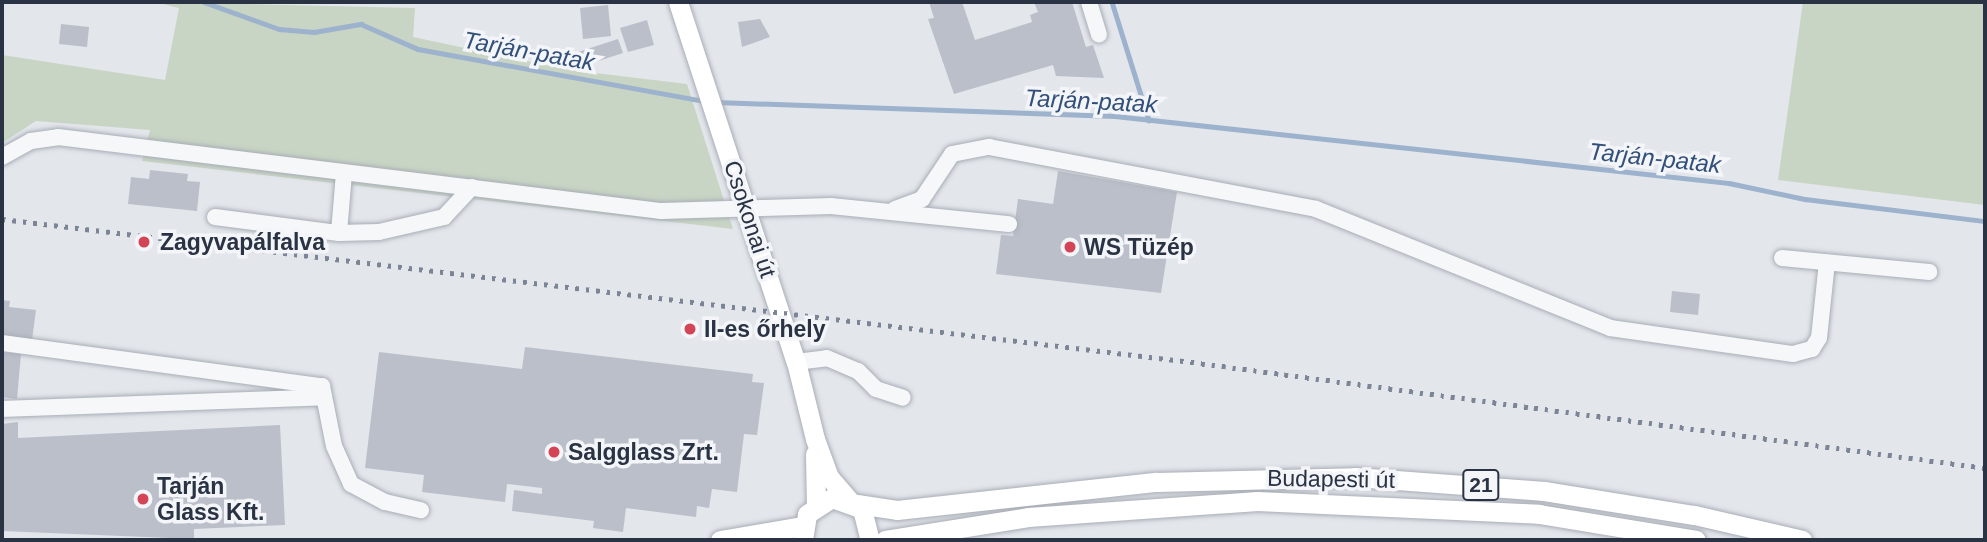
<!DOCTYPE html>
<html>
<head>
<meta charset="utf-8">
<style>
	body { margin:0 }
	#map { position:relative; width:1987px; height:542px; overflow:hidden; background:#e3e6eb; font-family:Arial,sans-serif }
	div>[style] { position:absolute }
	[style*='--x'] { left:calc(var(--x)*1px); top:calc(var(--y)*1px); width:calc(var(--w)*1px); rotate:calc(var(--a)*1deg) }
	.green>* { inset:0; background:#c8d5c4 }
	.stream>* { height:4.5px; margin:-2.25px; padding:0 2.25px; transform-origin:2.25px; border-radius:2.25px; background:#9db2cc }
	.building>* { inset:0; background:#babfc9 }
	.roads { filter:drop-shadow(0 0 2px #a8adb6) drop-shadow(0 0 2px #a8adb6) }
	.minor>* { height:16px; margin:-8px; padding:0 8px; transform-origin:8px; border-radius:8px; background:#f6f7f9 }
	.major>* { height:19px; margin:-9.5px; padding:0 9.5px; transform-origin:9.5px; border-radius:9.5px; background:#fff }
	.rail>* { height:4.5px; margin-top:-2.25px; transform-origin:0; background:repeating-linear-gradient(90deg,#7b8596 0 3.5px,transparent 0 10.5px) }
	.dots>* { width:19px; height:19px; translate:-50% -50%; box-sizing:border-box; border:4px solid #f3f5f8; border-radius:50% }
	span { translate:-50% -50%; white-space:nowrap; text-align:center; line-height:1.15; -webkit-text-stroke:7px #f3f5f8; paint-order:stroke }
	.shield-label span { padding:2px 5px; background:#f3f5f8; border:2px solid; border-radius:5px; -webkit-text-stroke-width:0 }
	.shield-label { font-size:21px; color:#2a3344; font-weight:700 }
	.street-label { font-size:23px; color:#2a3344 }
	.poi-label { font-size:23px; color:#2a3344; font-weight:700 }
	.left { translate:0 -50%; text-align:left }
	.water-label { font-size:24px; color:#32507a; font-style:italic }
	.frame { position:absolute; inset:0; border:4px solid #2a3344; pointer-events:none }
</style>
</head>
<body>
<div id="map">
	<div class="green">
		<div style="clip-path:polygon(155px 2px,415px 8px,413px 37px,570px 70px,687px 84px,733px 229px,142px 161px,150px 130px,36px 121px,2px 143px,2px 55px,165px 80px,179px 8px)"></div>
		<div style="clip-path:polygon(1803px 2px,1985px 2px,1985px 205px,1778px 180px)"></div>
	</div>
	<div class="stream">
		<div style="--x:204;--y:2;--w:80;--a:19.8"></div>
		<div style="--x:279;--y:29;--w:35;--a:5"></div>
		<div style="--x:314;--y:32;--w:48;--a:-9.7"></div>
		<div style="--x:361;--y:24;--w:62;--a:23.7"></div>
		<div style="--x:418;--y:49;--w:291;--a:10.3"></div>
		<div style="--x:1112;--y:2;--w:124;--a:72.6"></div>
		<div style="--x:716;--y:102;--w:399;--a:2"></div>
		<div style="--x:1115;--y:116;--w:618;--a:6.23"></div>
		<div style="--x:1729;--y:183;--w:78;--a:11.9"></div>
		<div style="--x:1805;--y:199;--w:181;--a:7"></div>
	</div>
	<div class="building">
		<div style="clip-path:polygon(929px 2px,962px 2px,975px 40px,1032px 22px,1030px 15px,1038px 12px,1034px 2px,1072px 2px,1086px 47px,1093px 45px,1104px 78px,1056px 76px,1053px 65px,954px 94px,928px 19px,934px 18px)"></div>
		<div style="clip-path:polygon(608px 5px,611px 36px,583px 39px,580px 8px)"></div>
		<div style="clip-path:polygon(760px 19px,770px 37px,742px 47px,738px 22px)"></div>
		<div style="clip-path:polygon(647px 20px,654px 45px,628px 52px,620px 28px)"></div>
		<div style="clip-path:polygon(61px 24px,89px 27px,87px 47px,59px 44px)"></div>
		<div style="clip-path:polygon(618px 39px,623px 53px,580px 67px,575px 53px)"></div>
		<div style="clip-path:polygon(150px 170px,188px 174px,187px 181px,200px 182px,197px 211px,128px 204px,131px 177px,149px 179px)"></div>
		<div style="clip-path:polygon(1058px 171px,1177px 192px,1161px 293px,996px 274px,1001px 235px,1013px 236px,1018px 199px,1053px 204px)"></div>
		<div style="clip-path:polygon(1672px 291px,1700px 294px,1698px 315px,1670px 312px)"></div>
		<div style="clip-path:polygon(2px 300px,10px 301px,9px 307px,36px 310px,32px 340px,2px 335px)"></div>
		<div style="clip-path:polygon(525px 347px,753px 374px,752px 382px,764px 383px,757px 435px,744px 434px,737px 492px,712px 489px,709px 508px,697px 506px,696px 517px,626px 508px,623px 532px,593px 528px,594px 521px,512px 511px,514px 490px,542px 494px,542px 488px,507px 484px,505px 502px,422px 492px,424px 475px,365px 468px,379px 352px,522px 369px)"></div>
		<div style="clip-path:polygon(2px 352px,21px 354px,17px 399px,2px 397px)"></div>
		<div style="clip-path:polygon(18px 422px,18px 438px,280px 425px,285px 525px,194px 529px,194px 539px,2px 531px,2px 424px)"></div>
	</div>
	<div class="roads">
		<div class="minor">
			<div style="--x:1089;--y:2;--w:34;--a:73"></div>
			<div style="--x:2;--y:157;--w:33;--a:-29"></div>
			<div style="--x:31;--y:141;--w:27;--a:-8"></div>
			<div style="--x:58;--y:137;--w:608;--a:7"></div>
			<div style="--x:661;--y:211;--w:170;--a:-1.7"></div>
			<div style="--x:831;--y:206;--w:179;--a:5.8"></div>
			<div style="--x:344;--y:173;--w:60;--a:94.8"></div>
			<div style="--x:339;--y:233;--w:40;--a:-1.4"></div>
			<div style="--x:379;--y:232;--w:67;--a:-13"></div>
			<div style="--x:444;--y:217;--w:41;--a:-47"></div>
			<div style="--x:895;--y:209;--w:29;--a:-20"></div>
			<div style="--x:922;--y:199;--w:54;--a:-56.3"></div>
			<div style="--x:952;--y:154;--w:38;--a:-11"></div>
			<div style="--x:989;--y:147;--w:333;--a:10.7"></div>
			<div style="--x:1316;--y:209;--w:317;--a:22"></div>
			<div style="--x:1610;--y:328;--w:185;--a:8.1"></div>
			<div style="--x:1793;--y:354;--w:20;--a:-15"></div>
			<div style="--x:1812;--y:349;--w:13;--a:-58"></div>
			<div style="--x:1819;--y:338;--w:76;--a:-84"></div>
			<div style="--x:215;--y:217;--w:125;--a:7.4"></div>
			<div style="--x:1782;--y:258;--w:148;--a:5.4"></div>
			<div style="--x:2;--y:343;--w:323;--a:7.7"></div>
			<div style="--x:322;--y:386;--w:61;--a:78.7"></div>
			<div style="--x:334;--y:446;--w:42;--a:65.9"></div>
			<div style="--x:351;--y:484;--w:38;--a:28"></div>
			<div style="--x:385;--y:502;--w:37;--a:13"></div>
			<div style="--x:796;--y:362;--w:31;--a:-7"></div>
			<div style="--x:827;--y:358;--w:34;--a:23"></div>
			<div style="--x:858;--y:371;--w:25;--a:45"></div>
			<div style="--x:876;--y:389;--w:28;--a:18"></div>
			<div style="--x:2;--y:409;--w:322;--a:-2.1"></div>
		</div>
		<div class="major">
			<div style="--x:678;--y:2;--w:379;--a:71.9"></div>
			<div style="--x:796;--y:362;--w:79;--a:76.1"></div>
			<div style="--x:815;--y:439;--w:40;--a:69.8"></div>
			<div style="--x:829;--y:477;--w:32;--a:49"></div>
			<div style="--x:815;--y:454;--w:51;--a:88.9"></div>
			<div style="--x:857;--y:504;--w:40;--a:8.5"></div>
			<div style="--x:897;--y:510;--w:261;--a:-6.2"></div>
			<div style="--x:1156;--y:482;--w:199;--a:-1.4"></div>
			<div style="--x:1355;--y:477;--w:190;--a:4.2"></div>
			<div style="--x:1544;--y:491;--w:152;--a:9.1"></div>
			<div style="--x:1694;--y:515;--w:111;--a:13"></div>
			<div style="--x:720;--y:540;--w:83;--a:-9.7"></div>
			<div style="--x:803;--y:540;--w:26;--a:-81"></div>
			<div style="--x:807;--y:514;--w:30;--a:-33"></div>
			<div style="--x:832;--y:498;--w:32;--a:20"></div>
			<div style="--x:862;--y:509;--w:32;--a:76"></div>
			<div style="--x:885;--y:540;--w:145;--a:-9.1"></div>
			<div style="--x:1028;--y:517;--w:230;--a:-4"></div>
			<div style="--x:1257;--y:501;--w:282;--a:2.6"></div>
			<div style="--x:1539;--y:514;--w:159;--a:9.4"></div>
		</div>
	</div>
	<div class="rail">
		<div style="--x:2;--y:219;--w:1198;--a:6.86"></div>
		<div style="--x:1191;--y:362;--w:801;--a:7.6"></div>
	</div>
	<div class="dots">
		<div style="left:144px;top:242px;background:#d34556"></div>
		<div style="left:1070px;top:247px;background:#d34556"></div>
		<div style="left:690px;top:329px;background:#d34556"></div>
		<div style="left:554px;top:452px;background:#d34556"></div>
		<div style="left:143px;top:499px;background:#d34556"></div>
	</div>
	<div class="shield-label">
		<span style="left:1481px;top:485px">21</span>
	</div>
	<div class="street-label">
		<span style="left:750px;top:219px;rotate:72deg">Csokonai út</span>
		<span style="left:1331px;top:479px;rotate:1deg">Budapesti út</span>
	</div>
	<div class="poi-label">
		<span class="left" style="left:160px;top:242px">Zagyvapálfalva</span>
		<span class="left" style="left:1084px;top:247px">WS Tüzép</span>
		<span class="left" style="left:704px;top:329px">II-es őrhely</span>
		<span class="left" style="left:568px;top:452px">Salgglass Zrt.</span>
		<span class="left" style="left:157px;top:499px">Tarján<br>Glass Kft.</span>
	</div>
	<div class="water-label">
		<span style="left:529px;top:51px;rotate:10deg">Tarján-patak</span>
		<span style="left:1091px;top:101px;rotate:3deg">Tarján-patak</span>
		<span style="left:1655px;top:158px;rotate:6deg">Tarján-patak</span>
	</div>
	<div class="frame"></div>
</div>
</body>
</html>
